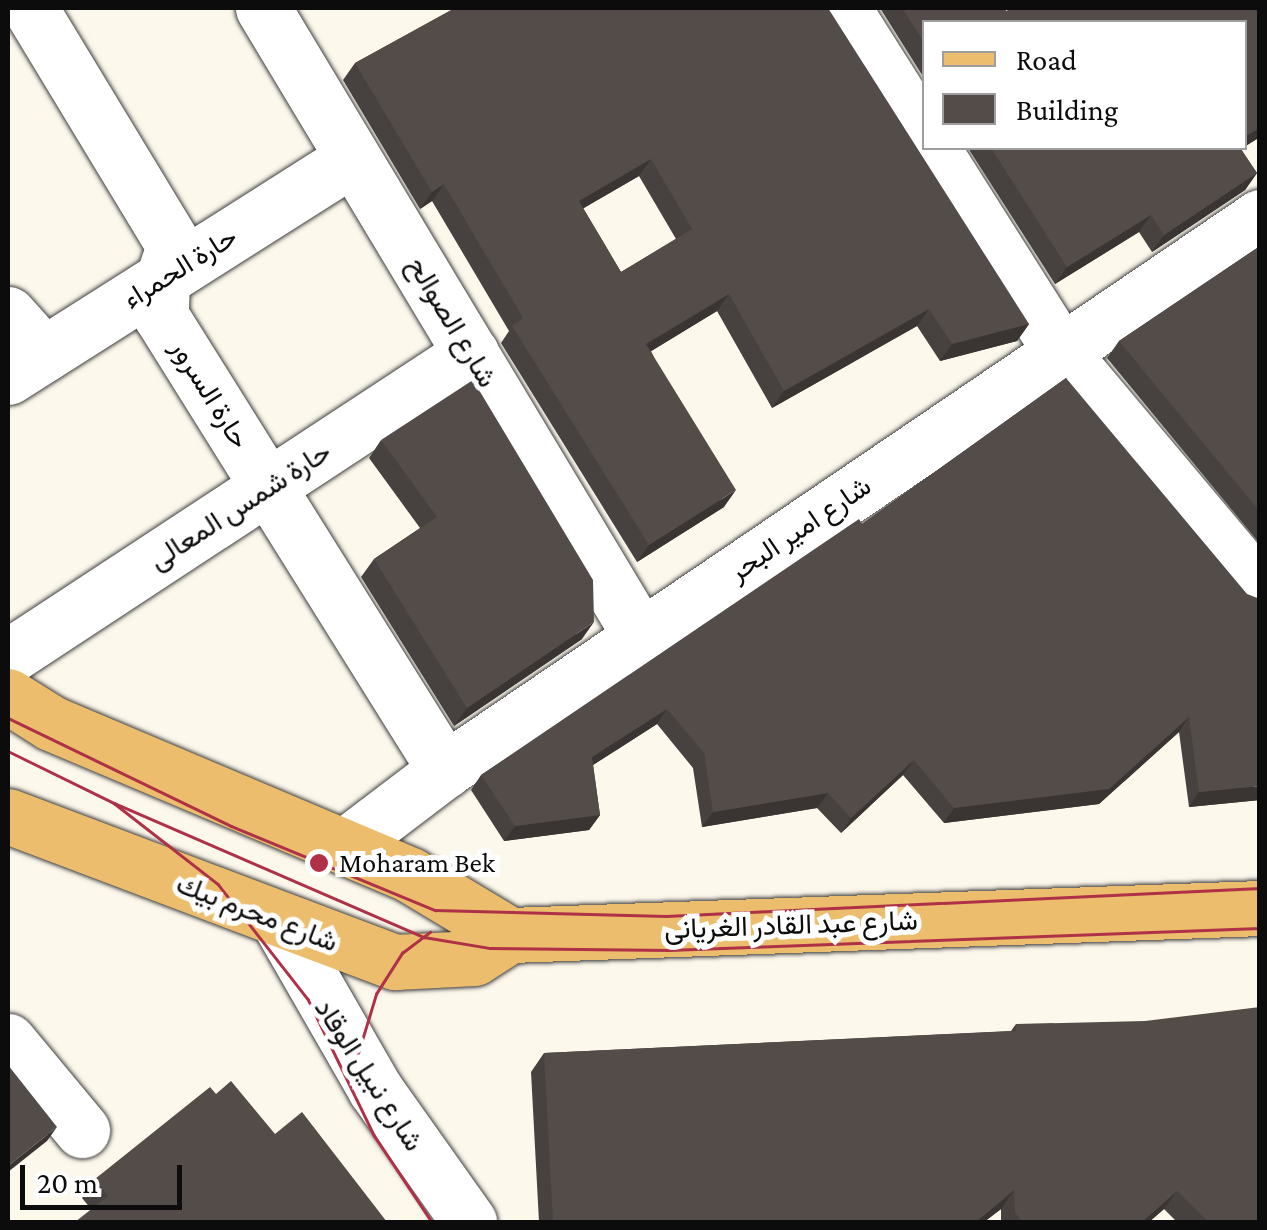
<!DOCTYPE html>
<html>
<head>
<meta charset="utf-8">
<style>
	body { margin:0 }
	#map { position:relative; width:1267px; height:1230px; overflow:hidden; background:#fdf8ec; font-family:"Crimson Pro",Vazirmatn,serif }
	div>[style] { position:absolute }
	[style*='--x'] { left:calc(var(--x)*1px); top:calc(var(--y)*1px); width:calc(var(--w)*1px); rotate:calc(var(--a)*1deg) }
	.roads { filter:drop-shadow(0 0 2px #3f3f3f) drop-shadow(0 0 2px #3f3f3f) }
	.minor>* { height:55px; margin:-27.5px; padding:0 27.5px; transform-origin:27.5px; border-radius:27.5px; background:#fff }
	.major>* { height:55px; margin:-27.5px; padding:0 27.5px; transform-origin:27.5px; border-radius:27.5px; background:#ecbd6d }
	.tram>* { height:2.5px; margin:-1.25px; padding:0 1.25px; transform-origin:1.25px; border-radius:1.25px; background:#af3147 }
	.wall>* { inset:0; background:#47413f }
	.shaded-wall>* { inset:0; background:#3a3533 }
	.building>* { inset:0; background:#534c49 }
	.dots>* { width:28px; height:28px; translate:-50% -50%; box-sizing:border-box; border:5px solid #fff; border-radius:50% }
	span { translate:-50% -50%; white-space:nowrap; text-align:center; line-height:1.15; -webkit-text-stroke:10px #fff; paint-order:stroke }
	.street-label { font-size:28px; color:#0c0c0c }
	.poi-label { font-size:28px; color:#0c0c0c }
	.left { translate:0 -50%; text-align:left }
	.frame { position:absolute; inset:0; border:10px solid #0c0c0c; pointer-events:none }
	.legend { position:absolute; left:922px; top:20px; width:325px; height:130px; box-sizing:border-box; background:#fff; border:2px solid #9e9e9e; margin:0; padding:12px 18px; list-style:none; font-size:30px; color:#0c0c0c }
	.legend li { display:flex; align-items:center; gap:20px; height:50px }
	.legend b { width:50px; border:2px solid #9e9e9e }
	.scale { position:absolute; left:20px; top:1165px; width:162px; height:45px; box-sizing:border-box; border:5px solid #0c0c0c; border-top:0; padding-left:12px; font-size:30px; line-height:35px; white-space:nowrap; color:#0c0c0c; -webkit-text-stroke:8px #fff; paint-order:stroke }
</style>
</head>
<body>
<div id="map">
	<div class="roads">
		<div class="minor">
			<div style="--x:30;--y:8;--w:278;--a:58.8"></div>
			<div style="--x:174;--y:246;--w:36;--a:109"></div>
			<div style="--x:162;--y:280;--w:36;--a:92"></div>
			<div style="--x:161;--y:316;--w:536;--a:57.97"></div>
			<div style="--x:263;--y:8;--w:734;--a:59"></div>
			<div style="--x:843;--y:8;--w:151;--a:57.7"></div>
			<div style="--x:932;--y:148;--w:241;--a:57.7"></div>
			<div style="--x:1061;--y:352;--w:309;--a:50"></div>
			<div style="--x:8;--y:314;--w:54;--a:48"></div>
			<div style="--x:8;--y:377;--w:407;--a:-32.4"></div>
			<div style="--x:8;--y:657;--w:554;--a:-33.29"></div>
			<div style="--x:345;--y:846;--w:126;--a:-37.2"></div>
			<div style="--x:445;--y:770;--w:985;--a:-34.16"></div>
			<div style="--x:279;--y:922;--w:193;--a:60.1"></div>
			<div style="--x:375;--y:1089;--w:163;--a:54.7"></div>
			<div style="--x:8;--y:1041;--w:116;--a:50.3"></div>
		</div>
		<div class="major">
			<div style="--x:8;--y:696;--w:51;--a:32.1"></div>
			<div style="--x:51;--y:723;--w:390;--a:22.9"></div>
			<div style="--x:410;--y:875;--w:117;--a:31"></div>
			<div style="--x:510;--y:935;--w:750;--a:-2.06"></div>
			<div style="--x:8;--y:816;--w:414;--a:20.7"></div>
			<div style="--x:395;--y:962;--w:79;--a:-2.9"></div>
			<div style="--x:474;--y:958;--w:43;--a:-32.6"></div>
		</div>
	</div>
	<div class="tram">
		<div style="--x:8;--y:718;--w:248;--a:25.8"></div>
		<div style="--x:231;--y:826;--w:221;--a:22.4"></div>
		<div style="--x:435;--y:910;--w:231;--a:1.5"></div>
		<div style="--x:666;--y:916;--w:595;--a:-2.7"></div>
		<div style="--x:8;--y:751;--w:118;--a:26.1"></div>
		<div style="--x:114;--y:803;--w:132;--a:37.9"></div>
		<div style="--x:218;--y:884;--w:146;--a:52"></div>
		<div style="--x:308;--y:999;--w:151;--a:64.1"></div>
		<div style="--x:374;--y:1135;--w:105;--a:56.3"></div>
		<div style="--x:114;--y:803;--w:338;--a:23.4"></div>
		<div style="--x:424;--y:937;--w:67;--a:9.5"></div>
		<div style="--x:490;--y:948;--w:179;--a:0.6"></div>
		<div style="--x:669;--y:950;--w:591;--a:-2.13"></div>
		<div style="--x:360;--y:1092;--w:32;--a:-97"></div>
		<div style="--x:356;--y:1060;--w:69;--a:-73.1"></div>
		<div style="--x:376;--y:994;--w:49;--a:-57.6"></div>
		<div style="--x:402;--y:953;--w:35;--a:-37"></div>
	</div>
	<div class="wall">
		<div style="clip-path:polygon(evenodd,455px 8px,1029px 324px,1017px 341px,940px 361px,917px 326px,772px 408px,717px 311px,651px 351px,724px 507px,637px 562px,501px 343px,509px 331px,432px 201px,420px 209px,343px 80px,355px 63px,455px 8px,639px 176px,676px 239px,621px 272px,583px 208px,639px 176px)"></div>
		<div style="clip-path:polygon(880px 8px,1004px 8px,1006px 11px,1260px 8px,1260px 137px,1244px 147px,1244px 22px,924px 22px,924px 78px)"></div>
		<div style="clip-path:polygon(968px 148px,1243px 148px,1241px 149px,1257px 173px,1245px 190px,1152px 252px,1139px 232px,1055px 284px)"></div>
		<div style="clip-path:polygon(1260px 246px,1260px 544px,1107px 358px,1119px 341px)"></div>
		<div style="clip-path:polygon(1066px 378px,1260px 800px,1189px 807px,1179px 732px,1099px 804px,944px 823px,903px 775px,841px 833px,817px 808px,702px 827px,693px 768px,657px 724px,593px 765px,600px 815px,589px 830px,504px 841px,471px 790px,481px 775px,862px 524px)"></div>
		<div style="clip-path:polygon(381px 440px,582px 639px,454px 726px,361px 577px,374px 559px,420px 528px,369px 458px)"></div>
		<div style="clip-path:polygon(1016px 1024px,1260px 1222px,1177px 1222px,1164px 1209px,1149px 1222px,1001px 1222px,1001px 1209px,984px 1222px,539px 1222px,531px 1072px,544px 1053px,1011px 1031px)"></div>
		<div style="clip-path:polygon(216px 1094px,275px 1134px,91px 1209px,82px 1198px,95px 1179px)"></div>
	</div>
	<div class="shaded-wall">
		<div style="clip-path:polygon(1260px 128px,1260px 137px,1244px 147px,1244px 137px)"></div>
		<div style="clip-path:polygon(651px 159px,639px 176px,567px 218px,579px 201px)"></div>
		<div style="clip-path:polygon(1257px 173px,1245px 190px,1152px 252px,1164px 235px)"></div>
		<div style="clip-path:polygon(444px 184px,432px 201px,420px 209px,432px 192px)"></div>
		<div style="clip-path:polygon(1151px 215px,1139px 232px,1055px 284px,1067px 267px)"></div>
		<div style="clip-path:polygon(729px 294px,717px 311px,635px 361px,646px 344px)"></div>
		<div style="clip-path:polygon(929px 309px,917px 326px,772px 408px,784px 391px)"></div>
		<div style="clip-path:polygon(1029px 324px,1017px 341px,940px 361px,952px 344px)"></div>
		<div style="clip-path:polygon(736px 490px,724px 507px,637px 562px,649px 545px)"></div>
		<div style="clip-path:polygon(594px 622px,582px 639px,454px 726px,467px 708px)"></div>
		<div style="clip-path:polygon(667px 709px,657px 724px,582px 772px,592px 757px)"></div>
		<div style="clip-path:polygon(1189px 717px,1179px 732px,1099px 804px,944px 823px,954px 808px)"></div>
		<div style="clip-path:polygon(914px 760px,903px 775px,841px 833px,851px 818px)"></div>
		<div style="clip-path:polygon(1260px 786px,1260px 800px,1189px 807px,1199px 792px)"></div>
		<div style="clip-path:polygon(828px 793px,817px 808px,702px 827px,713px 812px)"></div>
		<div style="clip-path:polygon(600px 815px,589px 830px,504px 841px,515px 826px)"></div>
		<div style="clip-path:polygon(57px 1127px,47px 1141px,8px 1172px,8px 1166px)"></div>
		<div style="clip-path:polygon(1014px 1190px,1001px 1209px,984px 1222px,976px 1222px)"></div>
		<div style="clip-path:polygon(1177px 1191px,1164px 1209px,1149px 1222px,1142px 1222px)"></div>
	</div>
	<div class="building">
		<div style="clip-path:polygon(evenodd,455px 8px,828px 8px,1029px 324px,952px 344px,929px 309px,784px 391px,729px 294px,646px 344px,736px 490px,649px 545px,512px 326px,523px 318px,444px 184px,432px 192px,355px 63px,455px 8px,651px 159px,692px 229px,621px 272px,579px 201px,651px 159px)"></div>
		<div style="clip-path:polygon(902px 8px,1004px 8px,1006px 11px,1012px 8px,1260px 8px,1260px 128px,1244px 137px,1244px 22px,924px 22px,924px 42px)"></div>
		<div style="clip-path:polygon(991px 148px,1240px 148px,1257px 173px,1164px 235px,1151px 215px,1067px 267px)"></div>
		<div style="clip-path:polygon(1260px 246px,1260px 512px,1119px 341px)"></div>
		<div style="clip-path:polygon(1066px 378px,1247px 594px,1260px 599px,1260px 786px,1199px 792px,1189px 717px,1109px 789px,954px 808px,914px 760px,851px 818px,828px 793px,713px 812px,704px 753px,667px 709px,592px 757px,600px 815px,515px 826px,481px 775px,859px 519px,862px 524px)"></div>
		<div style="clip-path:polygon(473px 380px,593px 580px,594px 622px,467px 708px,374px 559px,437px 517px,381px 440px)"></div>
		<div style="clip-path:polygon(1260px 1007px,1260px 1222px,1209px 1222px,1177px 1191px,1142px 1222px,1023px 1222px,1015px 1213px,1014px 1190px,976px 1222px,928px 1222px,928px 1221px,553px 1222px,544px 1053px,1016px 1031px,1016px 1024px,1145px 1021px)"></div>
		<div style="clip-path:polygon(8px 1065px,57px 1127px,8px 1166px)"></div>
		<div style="clip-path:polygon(231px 1081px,275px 1134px,302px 1112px,387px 1222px,75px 1222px,108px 1196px,95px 1179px,210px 1087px,216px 1094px)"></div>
	</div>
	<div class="dots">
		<div style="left:319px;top:863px;background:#af3147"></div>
	</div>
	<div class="street-label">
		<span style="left:180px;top:268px;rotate:-32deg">حارة الحمراء</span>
		<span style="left:452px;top:322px;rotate:59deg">شارع الصوالح</span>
		<span style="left:210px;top:394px;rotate:58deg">حارة السرور</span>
		<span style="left:240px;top:506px;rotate:-33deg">حارة شمس المعالى</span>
		<span style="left:800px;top:529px;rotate:-34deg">شارع امير البحر</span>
		<span style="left:257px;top:913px;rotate:21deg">شارع محرم بيك</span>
		<span style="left:791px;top:925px;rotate:-2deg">شارع عبد القادر الغريانى</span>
		<span style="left:369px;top:1075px;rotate:57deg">شارع نبيل الوقاد</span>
	</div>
	<div class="poi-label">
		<span class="left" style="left:339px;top:863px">Moharam Bek</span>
	</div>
	<div class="frame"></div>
	<ul class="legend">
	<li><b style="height:12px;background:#ecbd6d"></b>Road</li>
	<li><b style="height:28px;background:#534c49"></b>Building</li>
	</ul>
	<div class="scale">20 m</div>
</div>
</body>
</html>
